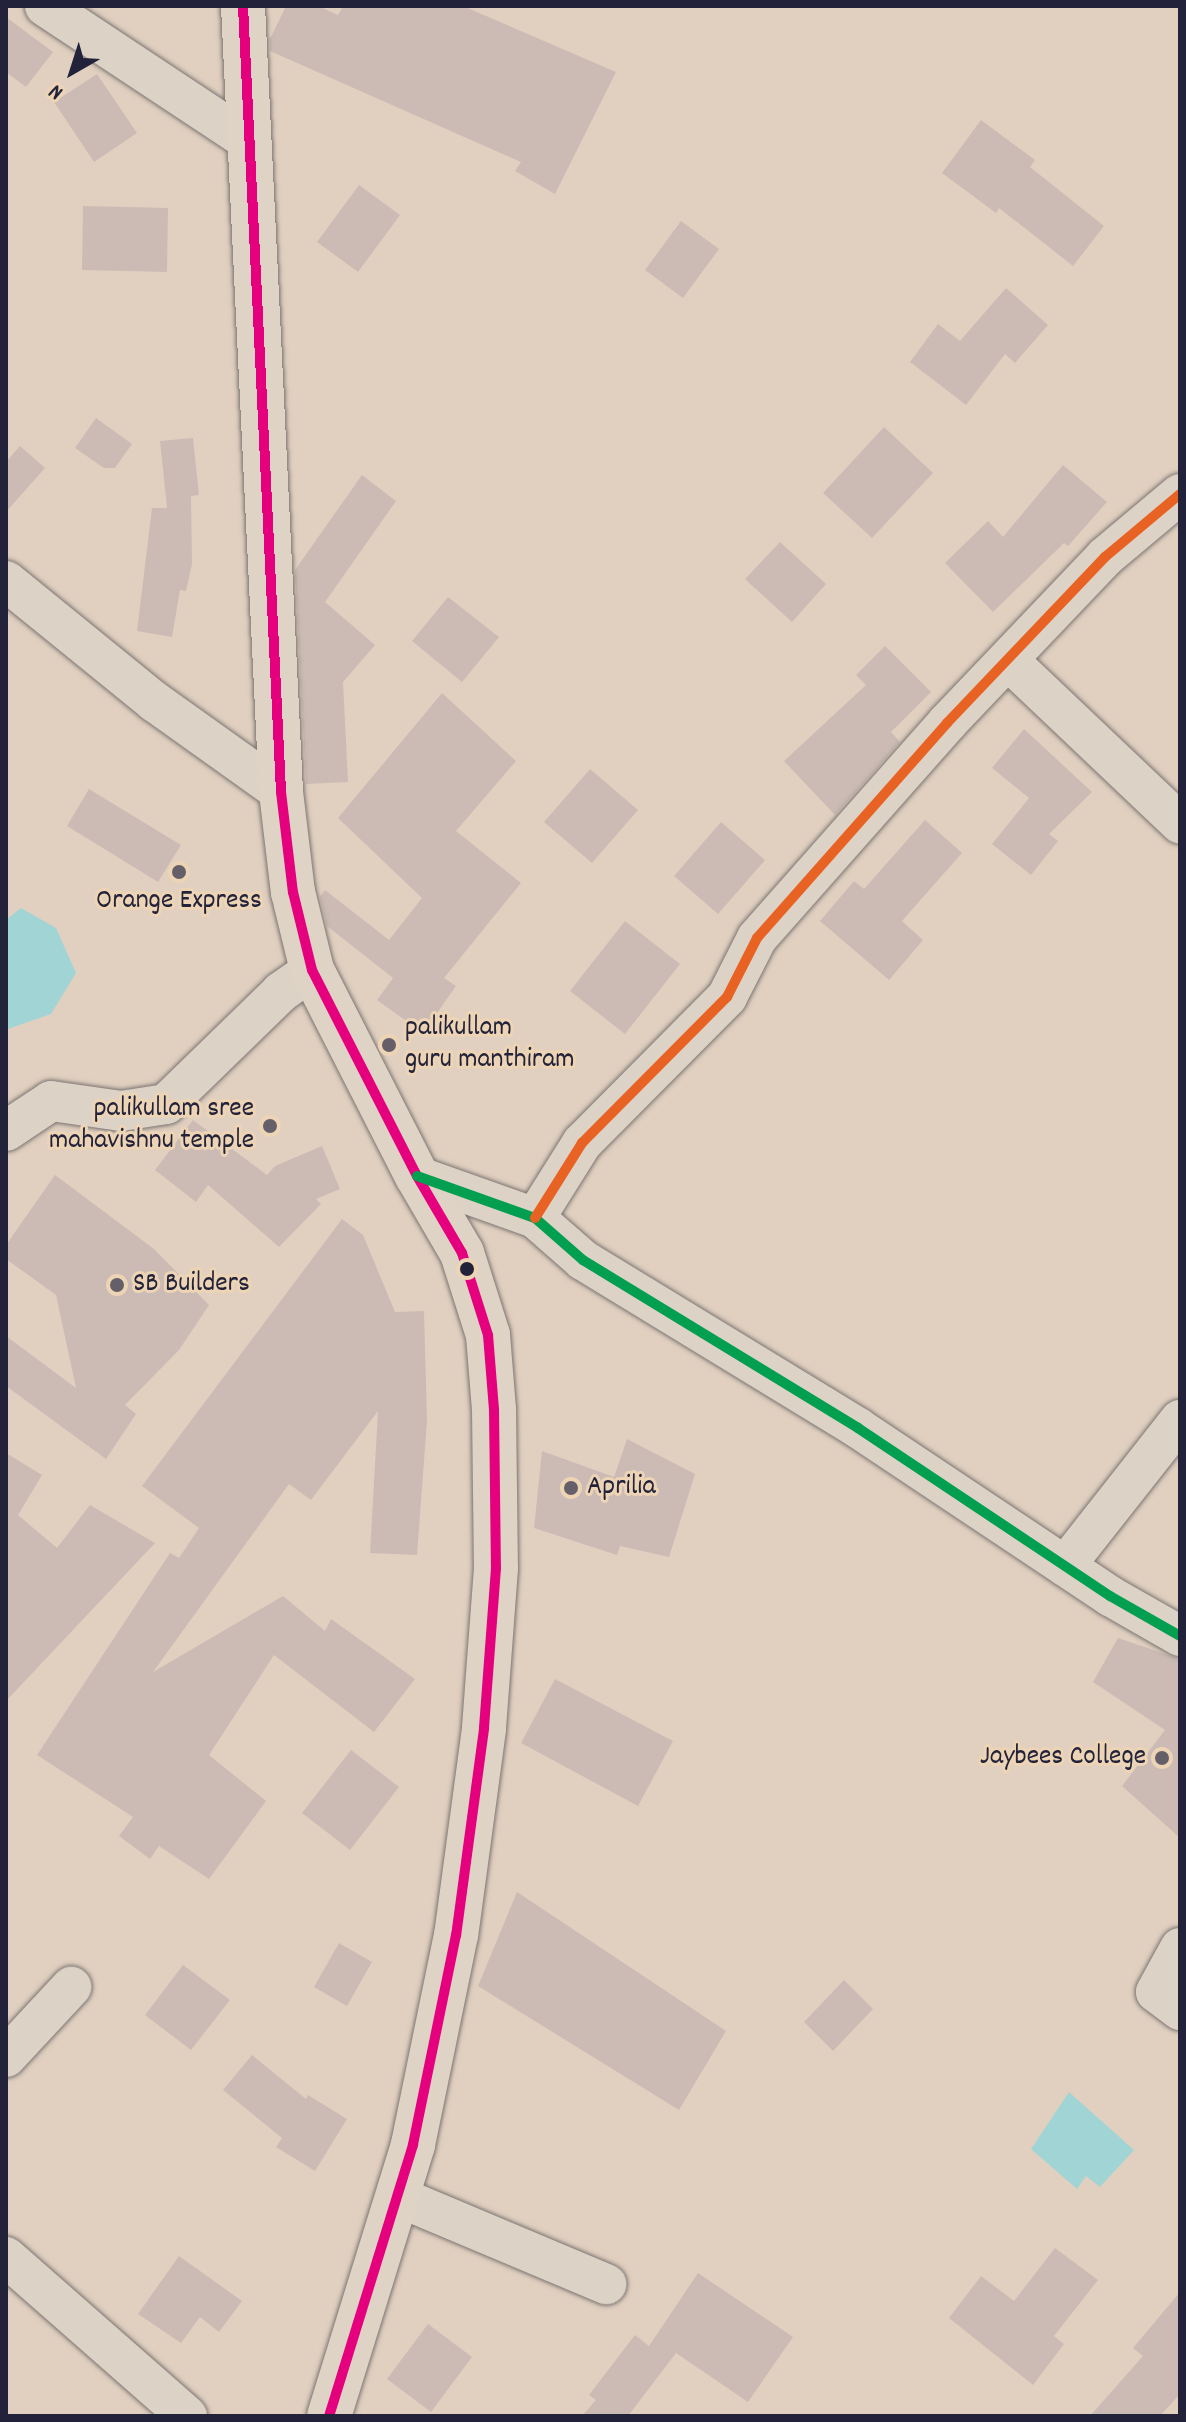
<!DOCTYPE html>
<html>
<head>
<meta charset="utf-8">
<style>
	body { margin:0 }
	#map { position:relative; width:1186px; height:2422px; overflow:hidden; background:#e1d0c0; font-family:Dekko,sans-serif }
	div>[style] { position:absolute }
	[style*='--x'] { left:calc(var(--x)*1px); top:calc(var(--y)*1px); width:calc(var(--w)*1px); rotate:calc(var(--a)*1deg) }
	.water>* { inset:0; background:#a1d4d4 }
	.building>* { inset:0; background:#cbbbb4 }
	.roads { filter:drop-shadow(0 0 2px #7c7572) drop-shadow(0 0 2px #7c7572) }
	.minor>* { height:40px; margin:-20px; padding:0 20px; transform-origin:20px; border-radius:20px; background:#dcd2c6 }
	.highway>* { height:44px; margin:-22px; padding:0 22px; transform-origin:22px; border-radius:22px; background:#ded3c5 }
	.bus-1>* { height:10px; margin:-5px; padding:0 5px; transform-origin:5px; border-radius:5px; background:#e5007d }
	.bus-2>* { height:10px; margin:-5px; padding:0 5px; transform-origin:5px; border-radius:5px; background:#029f50 }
	.bus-3>* { height:10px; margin:-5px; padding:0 5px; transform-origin:5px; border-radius:5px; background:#e86223 }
	.dots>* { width:22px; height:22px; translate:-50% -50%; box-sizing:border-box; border:4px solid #edd4b5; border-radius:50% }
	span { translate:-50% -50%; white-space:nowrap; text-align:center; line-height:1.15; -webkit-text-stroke:6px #edd4b5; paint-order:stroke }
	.poi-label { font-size:28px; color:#22223b }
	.left { translate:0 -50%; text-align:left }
	.right { translate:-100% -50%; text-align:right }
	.frame { position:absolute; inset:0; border:8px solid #22223b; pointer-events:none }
	.north { position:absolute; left:32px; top:32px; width:80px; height:80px; -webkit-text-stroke:6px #edd4b5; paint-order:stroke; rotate:219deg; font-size:22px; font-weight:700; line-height:32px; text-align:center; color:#22223b }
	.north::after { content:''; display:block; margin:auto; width:28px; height:36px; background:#22223b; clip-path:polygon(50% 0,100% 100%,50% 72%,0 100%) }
</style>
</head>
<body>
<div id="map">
	<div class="water">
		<div style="clip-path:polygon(21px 908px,56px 928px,76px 973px,51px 1014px,8px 1029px,6px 920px)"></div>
		<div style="clip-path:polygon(1069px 2092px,1134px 2150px,1100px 2187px,1086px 2176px,1077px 2189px,1031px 2149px)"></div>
	</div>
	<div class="building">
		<div style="clip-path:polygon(286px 6px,318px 6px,338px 15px,343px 6px,463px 6px,616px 72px,555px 194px,515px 171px,521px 162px,270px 51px,270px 39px)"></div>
		<div style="clip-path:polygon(6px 17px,53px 52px,26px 87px,6px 72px)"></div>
		<div style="clip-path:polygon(97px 74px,137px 133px,94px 162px,54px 102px)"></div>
		<div style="clip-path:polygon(981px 120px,1035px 160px,1030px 167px,1104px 226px,1073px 266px,999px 208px,996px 213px,942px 173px)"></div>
		<div style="clip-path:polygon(359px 185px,400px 215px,358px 272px,317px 242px)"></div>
		<div style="clip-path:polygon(83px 206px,168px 208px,167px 272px,82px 270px)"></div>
		<div style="clip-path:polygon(681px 221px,719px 249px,683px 298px,645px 270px)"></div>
		<div style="clip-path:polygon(1006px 288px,1048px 325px,1015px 363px,1005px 354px,966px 405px,910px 362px,938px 324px,960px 341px)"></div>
		<div style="clip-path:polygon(96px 418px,132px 444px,115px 468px,104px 468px,75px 448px)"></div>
		<div style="clip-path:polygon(884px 427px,933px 473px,872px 538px,823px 493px)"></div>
		<div style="clip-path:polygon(193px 438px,199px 495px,191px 496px,192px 564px,186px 591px,180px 590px,172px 637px,137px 631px,152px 508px,167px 508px,160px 441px)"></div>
		<div style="clip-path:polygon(20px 446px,45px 468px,6px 512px,6px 462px)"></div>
		<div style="clip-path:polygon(1063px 465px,1107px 502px,1068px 546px,1064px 543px,993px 612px,945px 563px,988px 521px,1003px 537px)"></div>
		<div style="clip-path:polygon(362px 475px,396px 501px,325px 602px,375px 645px,343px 682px,348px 782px,306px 784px,295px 570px)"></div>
		<div style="clip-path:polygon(780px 542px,826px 584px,792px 622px,745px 579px)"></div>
		<div style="clip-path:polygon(448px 597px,499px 637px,462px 682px,412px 641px)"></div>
		<div style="clip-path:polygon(885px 646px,931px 692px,891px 732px,900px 742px,835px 815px,784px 761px,866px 685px,856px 675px)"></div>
		<div style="clip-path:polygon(442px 693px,516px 761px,456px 831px,521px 883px,444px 978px,456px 986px,423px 1033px,377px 1000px,393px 978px,327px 926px,320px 897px,325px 890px,389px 940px,422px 898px,338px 818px)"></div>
		<div style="clip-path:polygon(1024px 729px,1092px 792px,1049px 834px,1058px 841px,1031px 875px,992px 844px,1029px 798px,992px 768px)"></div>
		<div style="clip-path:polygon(590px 769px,638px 810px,592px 863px,544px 822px)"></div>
		<div style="clip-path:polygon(89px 789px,181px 845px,158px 882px,67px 826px)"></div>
		<div style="clip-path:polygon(925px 820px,962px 853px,902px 921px,923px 940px,889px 980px,820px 921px,854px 881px,864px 889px)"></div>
		<div style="clip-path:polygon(721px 822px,765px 860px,718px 914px,674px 876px)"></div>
		<div style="clip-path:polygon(625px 921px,680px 964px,625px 1034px,570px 991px)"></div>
		<div style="clip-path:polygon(193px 1120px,267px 1175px,275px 1166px,322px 1146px,340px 1189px,316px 1199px,321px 1204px,279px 1247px,208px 1185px,196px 1202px,155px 1170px)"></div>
		<div style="clip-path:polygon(55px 1175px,154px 1249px,209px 1305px,179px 1350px,125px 1405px,136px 1414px,106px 1459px,6px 1386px,6px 1336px,76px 1388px,56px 1295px,6px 1259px,6px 1245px)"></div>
		<div style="clip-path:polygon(342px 1219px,363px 1235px,395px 1312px,424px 1311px,427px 1421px,417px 1555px,370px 1553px,378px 1411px,311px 1500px,289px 1484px,153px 1672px,283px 1596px,325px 1631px,331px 1619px,415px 1679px,374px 1732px,274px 1655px,209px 1755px,266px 1801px,209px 1879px,159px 1846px,150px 1859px,119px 1836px,133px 1817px,37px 1755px,170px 1553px,179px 1558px,199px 1528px,142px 1486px)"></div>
		<div style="clip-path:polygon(627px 1439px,695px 1474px,669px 1557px,620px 1546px,617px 1555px,534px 1528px,542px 1451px,614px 1477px)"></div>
		<div style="clip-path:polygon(6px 1453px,42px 1475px,18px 1515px,57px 1548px,90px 1505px,155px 1543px,6px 1701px)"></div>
		<div style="clip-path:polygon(1118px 1638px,1180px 1659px,1180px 1838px,1122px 1786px,1165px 1730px,1093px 1682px)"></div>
		<div style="clip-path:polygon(555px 1679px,673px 1741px,638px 1806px,521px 1743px)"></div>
		<div style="clip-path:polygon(351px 1750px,399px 1787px,350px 1850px,302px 1813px)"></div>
		<div style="clip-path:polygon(517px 1892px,726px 2031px,679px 2110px,478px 1986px)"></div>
		<div style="clip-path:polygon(339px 1943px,372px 1962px,347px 2006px,314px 1987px)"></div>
		<div style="clip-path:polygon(183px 1965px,230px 2000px,191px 2050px,145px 2015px)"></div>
		<div style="clip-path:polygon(844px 1980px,873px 2009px,833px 2051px,804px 2022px)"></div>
		<div style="clip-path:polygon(252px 2055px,306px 2099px,308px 2095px,347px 2119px,315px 2171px,276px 2147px,282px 2138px,223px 2090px)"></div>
		<div style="clip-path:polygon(1055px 2248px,1098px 2280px,1054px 2336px,1064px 2344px,1033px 2385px,949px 2318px,981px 2276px,1014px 2301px)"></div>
		<div style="clip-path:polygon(179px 2256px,242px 2301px,219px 2332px,200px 2317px,181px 2343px,138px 2314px)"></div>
		<div style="clip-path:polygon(698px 2273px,793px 2337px,748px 2402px,676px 2353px,628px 2416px,582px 2416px,596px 2400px,589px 2395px,635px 2335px,649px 2346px)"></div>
		<div style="clip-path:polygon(1180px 2292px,1180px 2394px,1160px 2416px,1090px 2416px,1143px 2356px,1133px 2348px)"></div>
		<div style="clip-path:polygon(428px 2324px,472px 2357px,431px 2412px,387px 2379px)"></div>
	</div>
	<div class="roads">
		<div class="minor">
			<div style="--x:45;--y:6;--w:241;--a:33.5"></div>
			<div style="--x:6;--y:581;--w:192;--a:39.1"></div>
			<div style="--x:155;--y:702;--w:155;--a:35.5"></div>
			<div style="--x:1009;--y:661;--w:236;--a:43.5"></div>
			<div style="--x:6;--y:1131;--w:54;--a:-33.7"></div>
			<div style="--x:51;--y:1101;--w:71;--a:8.1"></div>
			<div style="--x:121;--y:1111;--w:46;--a:-8.8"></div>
			<div style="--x:166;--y:1104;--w:161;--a:-44.2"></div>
			<div style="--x:281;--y:992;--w:38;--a:-35"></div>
			<div style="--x:417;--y:1176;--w:125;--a:19.6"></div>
			<div style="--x:535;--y:1218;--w:64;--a:41.2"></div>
			<div style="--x:583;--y:1260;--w:322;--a:31.4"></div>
			<div style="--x:858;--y:1428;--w:303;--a:33.7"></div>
			<div style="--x:1110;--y:1596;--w:81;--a:29.7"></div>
			<div style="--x:535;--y:1218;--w:89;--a:-57.9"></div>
			<div style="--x:582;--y:1143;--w:206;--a:-45.2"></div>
			<div style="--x:727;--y:997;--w:66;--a:-63"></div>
			<div style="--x:757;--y:938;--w:287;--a:-48.5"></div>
			<div style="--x:947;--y:723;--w:229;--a:-46.4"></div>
			<div style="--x:1105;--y:557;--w:98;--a:-40"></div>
			<div style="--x:1065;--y:1566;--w:186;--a:-51.8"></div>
			<div style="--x:1180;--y:1948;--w:50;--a:118.6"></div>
			<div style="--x:1156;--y:1992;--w:30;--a:37"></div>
			<div style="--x:6;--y:2057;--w:96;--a:-47.1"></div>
			<div style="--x:399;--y:2197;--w:225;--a:22.8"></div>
			<div style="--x:6;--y:2257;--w:241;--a:41.3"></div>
		</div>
		<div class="highway">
			<div style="--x:243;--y:6;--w:787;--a:87.23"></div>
			<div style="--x:281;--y:792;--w:101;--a:83.2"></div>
			<div style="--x:293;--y:892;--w:80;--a:76.3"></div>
			<div style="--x:312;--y:970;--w:231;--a:63"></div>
			<div style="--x:417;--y:1176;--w:89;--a:59.7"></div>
			<div style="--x:462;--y:1253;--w:86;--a:72.4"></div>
			<div style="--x:488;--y:1335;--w:74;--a:85.4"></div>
			<div style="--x:494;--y:1409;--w:159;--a:89.3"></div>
			<div style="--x:496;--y:1568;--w:161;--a:94.3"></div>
			<div style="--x:484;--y:1729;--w:208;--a:97.7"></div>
			<div style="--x:456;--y:1935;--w:214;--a:101.6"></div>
			<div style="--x:413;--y:2145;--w:284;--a:107.2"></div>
		</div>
	</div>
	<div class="bus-1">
		<div style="--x:243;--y:6;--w:787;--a:87.23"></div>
		<div style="--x:281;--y:792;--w:101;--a:83.2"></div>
		<div style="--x:293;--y:892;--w:80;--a:76.3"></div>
		<div style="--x:312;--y:970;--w:231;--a:63"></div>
		<div style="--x:417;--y:1176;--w:89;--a:59.7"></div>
		<div style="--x:462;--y:1253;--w:86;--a:72.4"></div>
		<div style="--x:488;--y:1335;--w:74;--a:85.4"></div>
		<div style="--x:494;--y:1409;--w:159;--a:89.3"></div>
		<div style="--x:496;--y:1568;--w:161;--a:94.3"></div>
		<div style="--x:484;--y:1729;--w:208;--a:97.7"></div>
		<div style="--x:456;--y:1935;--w:214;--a:101.6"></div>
		<div style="--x:413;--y:2145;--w:284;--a:107.2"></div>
	</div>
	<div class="bus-2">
		<div style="--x:417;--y:1176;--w:125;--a:19.6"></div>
		<div style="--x:535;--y:1218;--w:64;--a:41.2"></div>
		<div style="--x:583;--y:1260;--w:322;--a:31.4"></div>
		<div style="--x:858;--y:1428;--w:303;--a:33.7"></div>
		<div style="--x:1110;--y:1596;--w:81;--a:29.7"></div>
	</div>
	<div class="bus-3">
		<div style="--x:535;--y:1218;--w:89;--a:-57.9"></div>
		<div style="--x:582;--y:1143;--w:206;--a:-45.2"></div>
		<div style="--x:727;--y:997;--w:66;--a:-63"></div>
		<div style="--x:757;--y:938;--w:287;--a:-48.5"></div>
		<div style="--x:947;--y:723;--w:229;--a:-46.4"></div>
		<div style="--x:1105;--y:557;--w:98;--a:-40"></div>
	</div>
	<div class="dots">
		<div style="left:179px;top:872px;background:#655f6a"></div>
		<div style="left:389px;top:1045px;background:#655f6a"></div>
		<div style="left:270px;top:1126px;background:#655f6a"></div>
		<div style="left:467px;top:1269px;background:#22223b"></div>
		<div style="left:117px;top:1285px;background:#655f6a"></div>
		<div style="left:571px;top:1488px;background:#655f6a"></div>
		<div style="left:1162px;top:1758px;background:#655f6a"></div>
	</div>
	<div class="poi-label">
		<span style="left:179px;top:902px">Orange Express</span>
		<span class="left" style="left:405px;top:1045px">palikullam<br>guru manthiram</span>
		<span class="right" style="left:254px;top:1126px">palikullam sree<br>mahavishnu temple</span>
		<span class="left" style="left:133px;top:1285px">SB Builders</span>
		<span class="left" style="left:587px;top:1488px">Aprilia</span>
		<span class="right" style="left:1146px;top:1758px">Jaybees College</span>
	</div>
	<div class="frame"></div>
	<div class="north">N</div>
</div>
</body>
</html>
